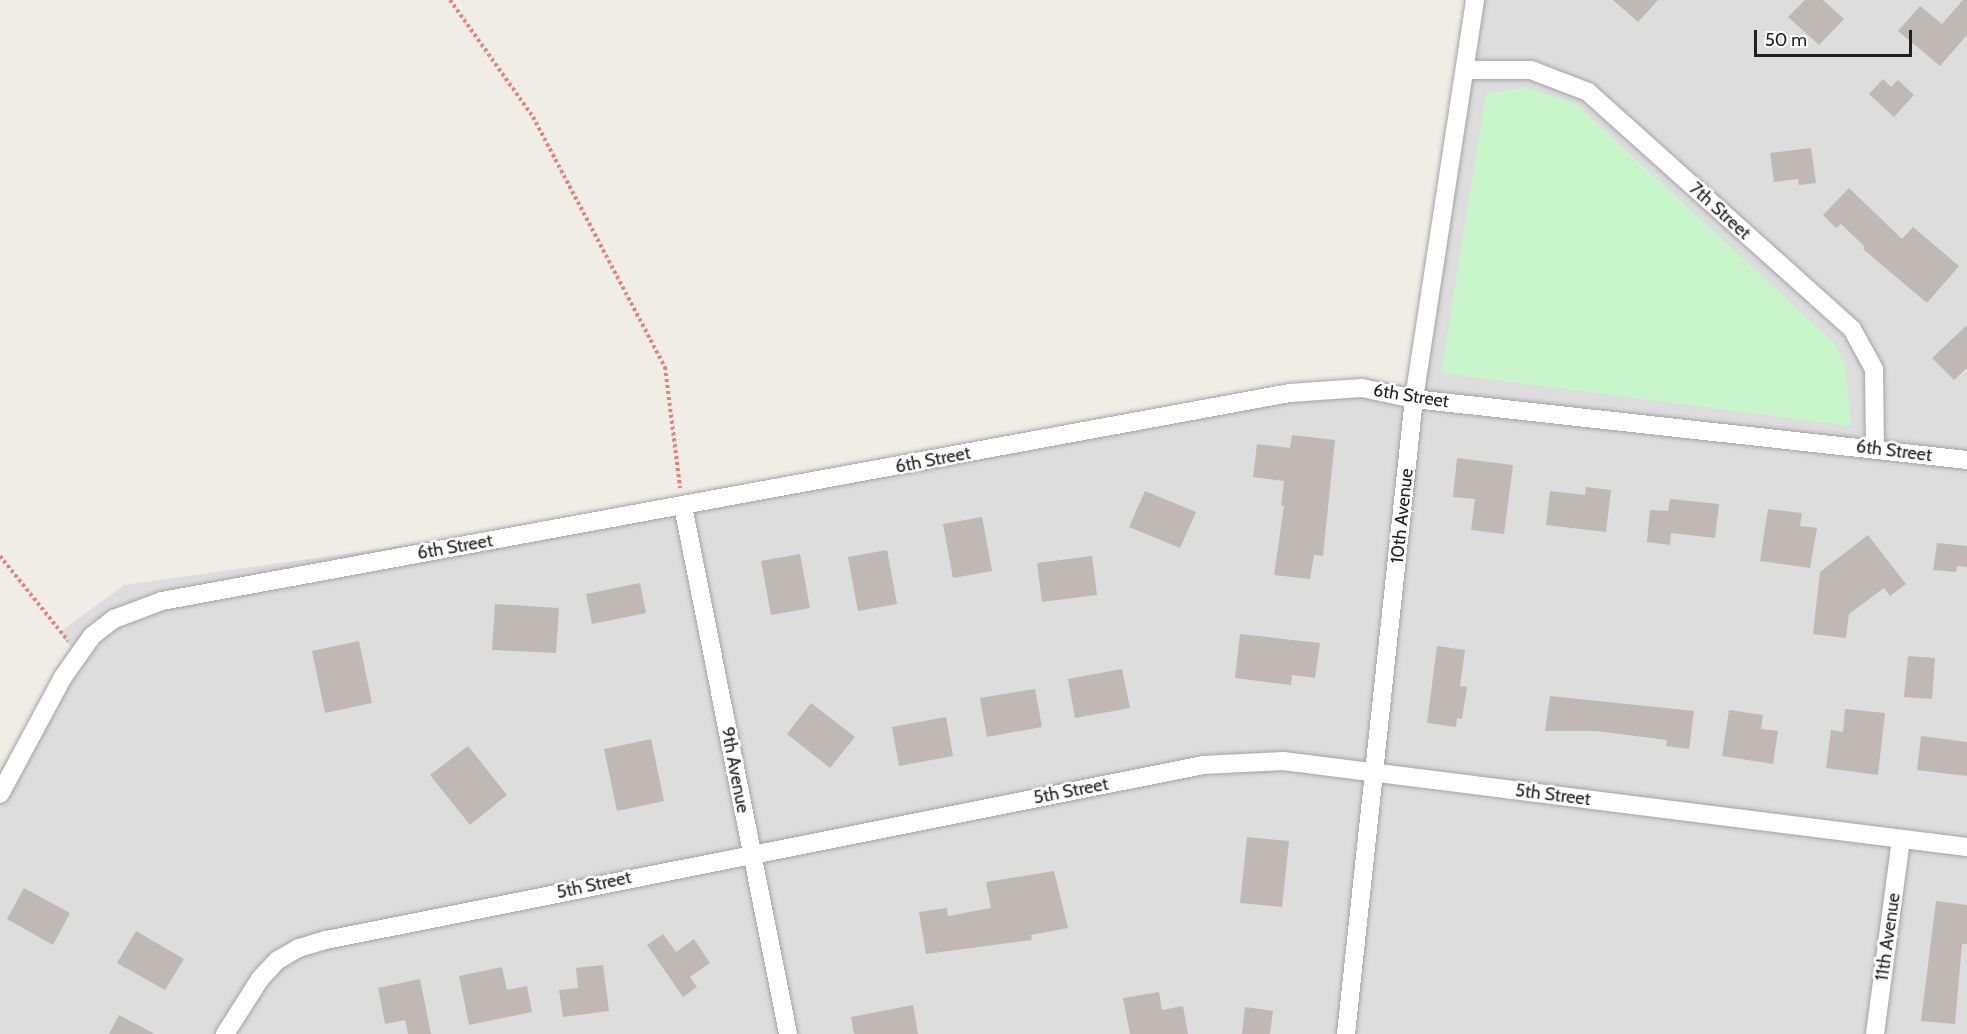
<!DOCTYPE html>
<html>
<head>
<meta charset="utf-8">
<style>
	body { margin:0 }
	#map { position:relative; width:1967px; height:1034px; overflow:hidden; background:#f0ede7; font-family:Cabin,sans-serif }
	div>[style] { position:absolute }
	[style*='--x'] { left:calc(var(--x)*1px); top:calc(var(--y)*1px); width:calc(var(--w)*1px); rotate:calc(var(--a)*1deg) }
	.residential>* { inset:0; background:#dedddd }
	.park>* { inset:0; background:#c8f6ca }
	.building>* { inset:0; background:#c0b8b4 }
	.path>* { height:4px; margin-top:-2px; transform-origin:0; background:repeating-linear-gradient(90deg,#f07e78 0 3px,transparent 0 6px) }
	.roads { filter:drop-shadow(0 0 2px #a4a4a4) drop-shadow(0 0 2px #a4a4a4) }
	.minor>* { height:18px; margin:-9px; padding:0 9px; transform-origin:9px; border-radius:9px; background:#fff }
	span { translate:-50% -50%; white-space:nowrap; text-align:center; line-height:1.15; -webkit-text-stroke:5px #fff; paint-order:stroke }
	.street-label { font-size:18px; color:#202020 }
	.scale { position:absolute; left:1754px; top:30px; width:158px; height:27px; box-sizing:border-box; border:3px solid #202020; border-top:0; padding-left:8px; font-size:18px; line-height:21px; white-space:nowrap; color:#202020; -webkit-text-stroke:4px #fff; paint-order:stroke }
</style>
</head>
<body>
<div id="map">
	<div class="residential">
		<div style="clip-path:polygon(1475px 0,1967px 0,1967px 1034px,0 1034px,0 771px,77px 654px,59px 633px,124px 585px,683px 506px,1290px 393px,1414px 399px)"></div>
	</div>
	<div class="park">
		<div style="clip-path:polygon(1526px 87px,1576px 104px,1836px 345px,1845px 364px,1851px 426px,1441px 373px,1486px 94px)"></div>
	</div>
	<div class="building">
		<div style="clip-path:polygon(1613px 0,1658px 0,1638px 22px)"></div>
		<div style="clip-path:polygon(1805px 0,1823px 0,1844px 19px,1819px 45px,1788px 17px)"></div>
		<div style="clip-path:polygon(1963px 0,1967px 0,1967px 35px,1940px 66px,1898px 31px,1920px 6px,1942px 24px)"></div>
		<div style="clip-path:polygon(1883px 79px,1891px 87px,1898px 80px,1914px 95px,1894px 117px,1869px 94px)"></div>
		<div style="clip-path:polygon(1811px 148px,1816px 183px,1799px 185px,1798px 179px,1774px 182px,1770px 153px)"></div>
		<div style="clip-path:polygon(1849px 188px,1902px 239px,1913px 227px,1959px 266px,1927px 303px,1863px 249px,1865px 247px,1841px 224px,1836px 228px,1823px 215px)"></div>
		<div style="clip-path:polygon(1967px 325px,1967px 368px,1954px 380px,1932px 358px)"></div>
		<div style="clip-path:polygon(1292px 435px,1335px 440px,1323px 556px,1314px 555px,1310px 579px,1274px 575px,1284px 506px,1281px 505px,1284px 481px,1253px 477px,1257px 444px,1290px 448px)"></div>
		<div style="clip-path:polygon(1457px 458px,1513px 465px,1504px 534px,1471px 530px,1475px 499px,1453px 497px)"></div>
		<div style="clip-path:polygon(1586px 487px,1611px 490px,1606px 532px,1546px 525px,1550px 491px,1585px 495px)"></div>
		<div style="clip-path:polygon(1145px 491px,1196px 512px,1180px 548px,1129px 527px)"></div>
		<div style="clip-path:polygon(1670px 499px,1719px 504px,1715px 538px,1671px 533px,1670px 545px,1647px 542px,1650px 510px,1668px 511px)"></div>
		<div style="clip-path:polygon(1768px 509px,1802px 513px,1800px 526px,1817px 528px,1810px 568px,1760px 561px)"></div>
		<div style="clip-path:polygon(982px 517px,992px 571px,953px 578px,943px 524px)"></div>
		<div style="clip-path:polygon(1868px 535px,1906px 584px,1890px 596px,1884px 588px,1849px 614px,1846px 638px,1813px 634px,1820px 572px)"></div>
		<div style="clip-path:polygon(1937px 543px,1967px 546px,1967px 567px,1957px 566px,1956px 572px,1933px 570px)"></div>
		<div style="clip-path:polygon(887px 550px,897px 604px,858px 611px,848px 557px)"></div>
		<div style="clip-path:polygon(800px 554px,810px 608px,771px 615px,761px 561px)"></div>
		<div style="clip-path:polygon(1092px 556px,1097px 595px,1042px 602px,1037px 563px)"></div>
		<div style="clip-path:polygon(640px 583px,646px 613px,592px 624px,586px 594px)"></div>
		<div style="clip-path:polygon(495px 604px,559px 608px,556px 653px,492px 650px)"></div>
		<div style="clip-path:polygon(1240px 634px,1320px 643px,1315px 678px,1292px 675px,1291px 685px,1235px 678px)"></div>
		<div style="clip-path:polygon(359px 641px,372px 703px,325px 713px,312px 651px)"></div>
		<div style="clip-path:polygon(1437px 646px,1465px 650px,1460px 686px,1467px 687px,1462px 719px,1457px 718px,1456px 727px,1427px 723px)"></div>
		<div style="clip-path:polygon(1908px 656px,1935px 658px,1932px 699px,1904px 697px)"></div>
		<div style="clip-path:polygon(1122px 669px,1130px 708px,1075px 718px,1068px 679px)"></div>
		<div style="clip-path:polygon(1035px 689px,1042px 727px,987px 737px,980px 698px)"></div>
		<div style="clip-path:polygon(1550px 696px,1694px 711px,1689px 749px,1666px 746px,1667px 740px,1596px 731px,1545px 731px)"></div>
		<div style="clip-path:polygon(811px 703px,855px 737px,830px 768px,787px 734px)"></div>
		<div style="clip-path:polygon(1845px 709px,1885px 713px,1878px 775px,1826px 768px,1831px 730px,1843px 732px)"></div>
		<div style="clip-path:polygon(1729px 710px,1763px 715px,1761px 729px,1778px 731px,1773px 764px,1722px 756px)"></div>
		<div style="clip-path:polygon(946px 717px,953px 756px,899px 766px,892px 727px)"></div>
		<div style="clip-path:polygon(1921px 736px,1967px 742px,1967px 776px,1917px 770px)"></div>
		<div style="clip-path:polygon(651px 739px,664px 801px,617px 811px,604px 749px)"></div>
		<div style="clip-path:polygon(468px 746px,507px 795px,470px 825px,430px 775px)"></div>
		<div style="clip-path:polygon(1247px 837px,1289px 841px,1282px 907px,1240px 903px)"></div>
		<div style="clip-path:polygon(1054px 871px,1068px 928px,1031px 935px,1032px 940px,926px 954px,919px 912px,947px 908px,948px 916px,991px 908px,986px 882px)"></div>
		<div style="clip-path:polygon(24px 888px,70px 913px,53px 945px,7px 919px)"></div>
		<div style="clip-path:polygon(1936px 901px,1967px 905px,1967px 944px,1962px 944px,1955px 1024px,1921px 1021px)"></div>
		<div style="clip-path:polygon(136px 931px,184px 959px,165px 990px,117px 963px)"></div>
		<div style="clip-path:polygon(663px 934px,676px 952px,694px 939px,710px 963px,690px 977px,697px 987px,683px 997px,647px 945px)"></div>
		<div style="clip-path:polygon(603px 965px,609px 1011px,563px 1017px,559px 990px,578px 988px,576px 968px)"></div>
		<div style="clip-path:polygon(502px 967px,507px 990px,527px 986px,532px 1012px,469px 1025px,459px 976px)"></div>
		<div style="clip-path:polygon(420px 979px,431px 1034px,408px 1034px,405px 1020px,385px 1024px,378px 988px)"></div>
		<div style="clip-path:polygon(1159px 992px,1162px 1010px,1183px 1006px,1188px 1034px,1130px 1034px,1123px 998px)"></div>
		<div style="clip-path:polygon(913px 1005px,918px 1034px,854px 1034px,851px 1017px)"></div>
		<div style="clip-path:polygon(1245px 1007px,1273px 1011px,1270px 1034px,1242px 1034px)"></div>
		<div style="clip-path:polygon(119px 1015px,155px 1034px,109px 1034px)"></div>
	</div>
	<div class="path">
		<div style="--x:450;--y:0;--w:143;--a:54.6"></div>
		<div style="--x:533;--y:117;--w:283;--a:62.2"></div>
		<div style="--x:665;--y:367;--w:122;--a:82.9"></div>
		<div style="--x:0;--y:556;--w:109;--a:51.3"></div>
	</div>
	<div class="roads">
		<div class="minor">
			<div style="--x:1467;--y:70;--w:64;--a:0"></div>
			<div style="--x:1531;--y:70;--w:61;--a:21.1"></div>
			<div style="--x:1588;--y:92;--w:355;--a:41.9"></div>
			<div style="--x:1852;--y:329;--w:46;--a:61.2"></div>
			<div style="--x:1874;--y:369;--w:80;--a:89.3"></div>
			<div style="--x:683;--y:506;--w:538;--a:78.75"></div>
			<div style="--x:0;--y:794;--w:133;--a:-61.7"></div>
			<div style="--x:63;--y:677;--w:50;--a:-54.7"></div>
			<div style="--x:92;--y:636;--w:28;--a:-38"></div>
			<div style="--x:114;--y:619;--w:51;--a:-20.6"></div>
			<div style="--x:162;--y:601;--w:1147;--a:-10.45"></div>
			<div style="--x:1290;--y:393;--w:72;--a:-4"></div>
			<div style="--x:1362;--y:388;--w:53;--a:11.9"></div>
			<div style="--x:1414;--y:399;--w:556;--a:6.29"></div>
			<div style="--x:225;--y:1034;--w:65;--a:-57.5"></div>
			<div style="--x:260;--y:979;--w:26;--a:-47"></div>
			<div style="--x:278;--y:960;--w:24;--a:-30"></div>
			<div style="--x:299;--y:948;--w:28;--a:-17"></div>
			<div style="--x:326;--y:940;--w:894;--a:-11.28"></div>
			<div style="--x:1203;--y:765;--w:80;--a:-2.9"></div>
			<div style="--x:1283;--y:761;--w:689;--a:7.17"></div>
			<div style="--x:1346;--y:1034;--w:639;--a:-83.89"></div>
			<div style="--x:1414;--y:399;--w:404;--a:-81.3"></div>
			<div style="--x:1875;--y:1034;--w:196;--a:-82.4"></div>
		</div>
	</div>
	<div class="street-label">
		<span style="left:1720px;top:211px;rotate:42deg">7th Street</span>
		<span style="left:1411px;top:396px;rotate:9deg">6th Street</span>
		<span style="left:1894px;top:451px;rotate:7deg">6th Street</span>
		<span style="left:933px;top:460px;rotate:-11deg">6th Street</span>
		<span style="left:1402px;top:516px;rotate:-84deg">10th Avenue</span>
		<span style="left:455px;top:547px;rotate:-10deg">6th Street</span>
		<span style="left:735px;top:770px;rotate:79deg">9th Avenue</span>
		<span style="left:1071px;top:791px;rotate:-11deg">5th Street</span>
		<span style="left:1553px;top:795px;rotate:7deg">5th Street</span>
		<span style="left:594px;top:885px;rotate:-12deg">5th Street</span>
		<span style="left:1888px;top:937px;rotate:-82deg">11th Avenue</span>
	</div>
	<div class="scale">50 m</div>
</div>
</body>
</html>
